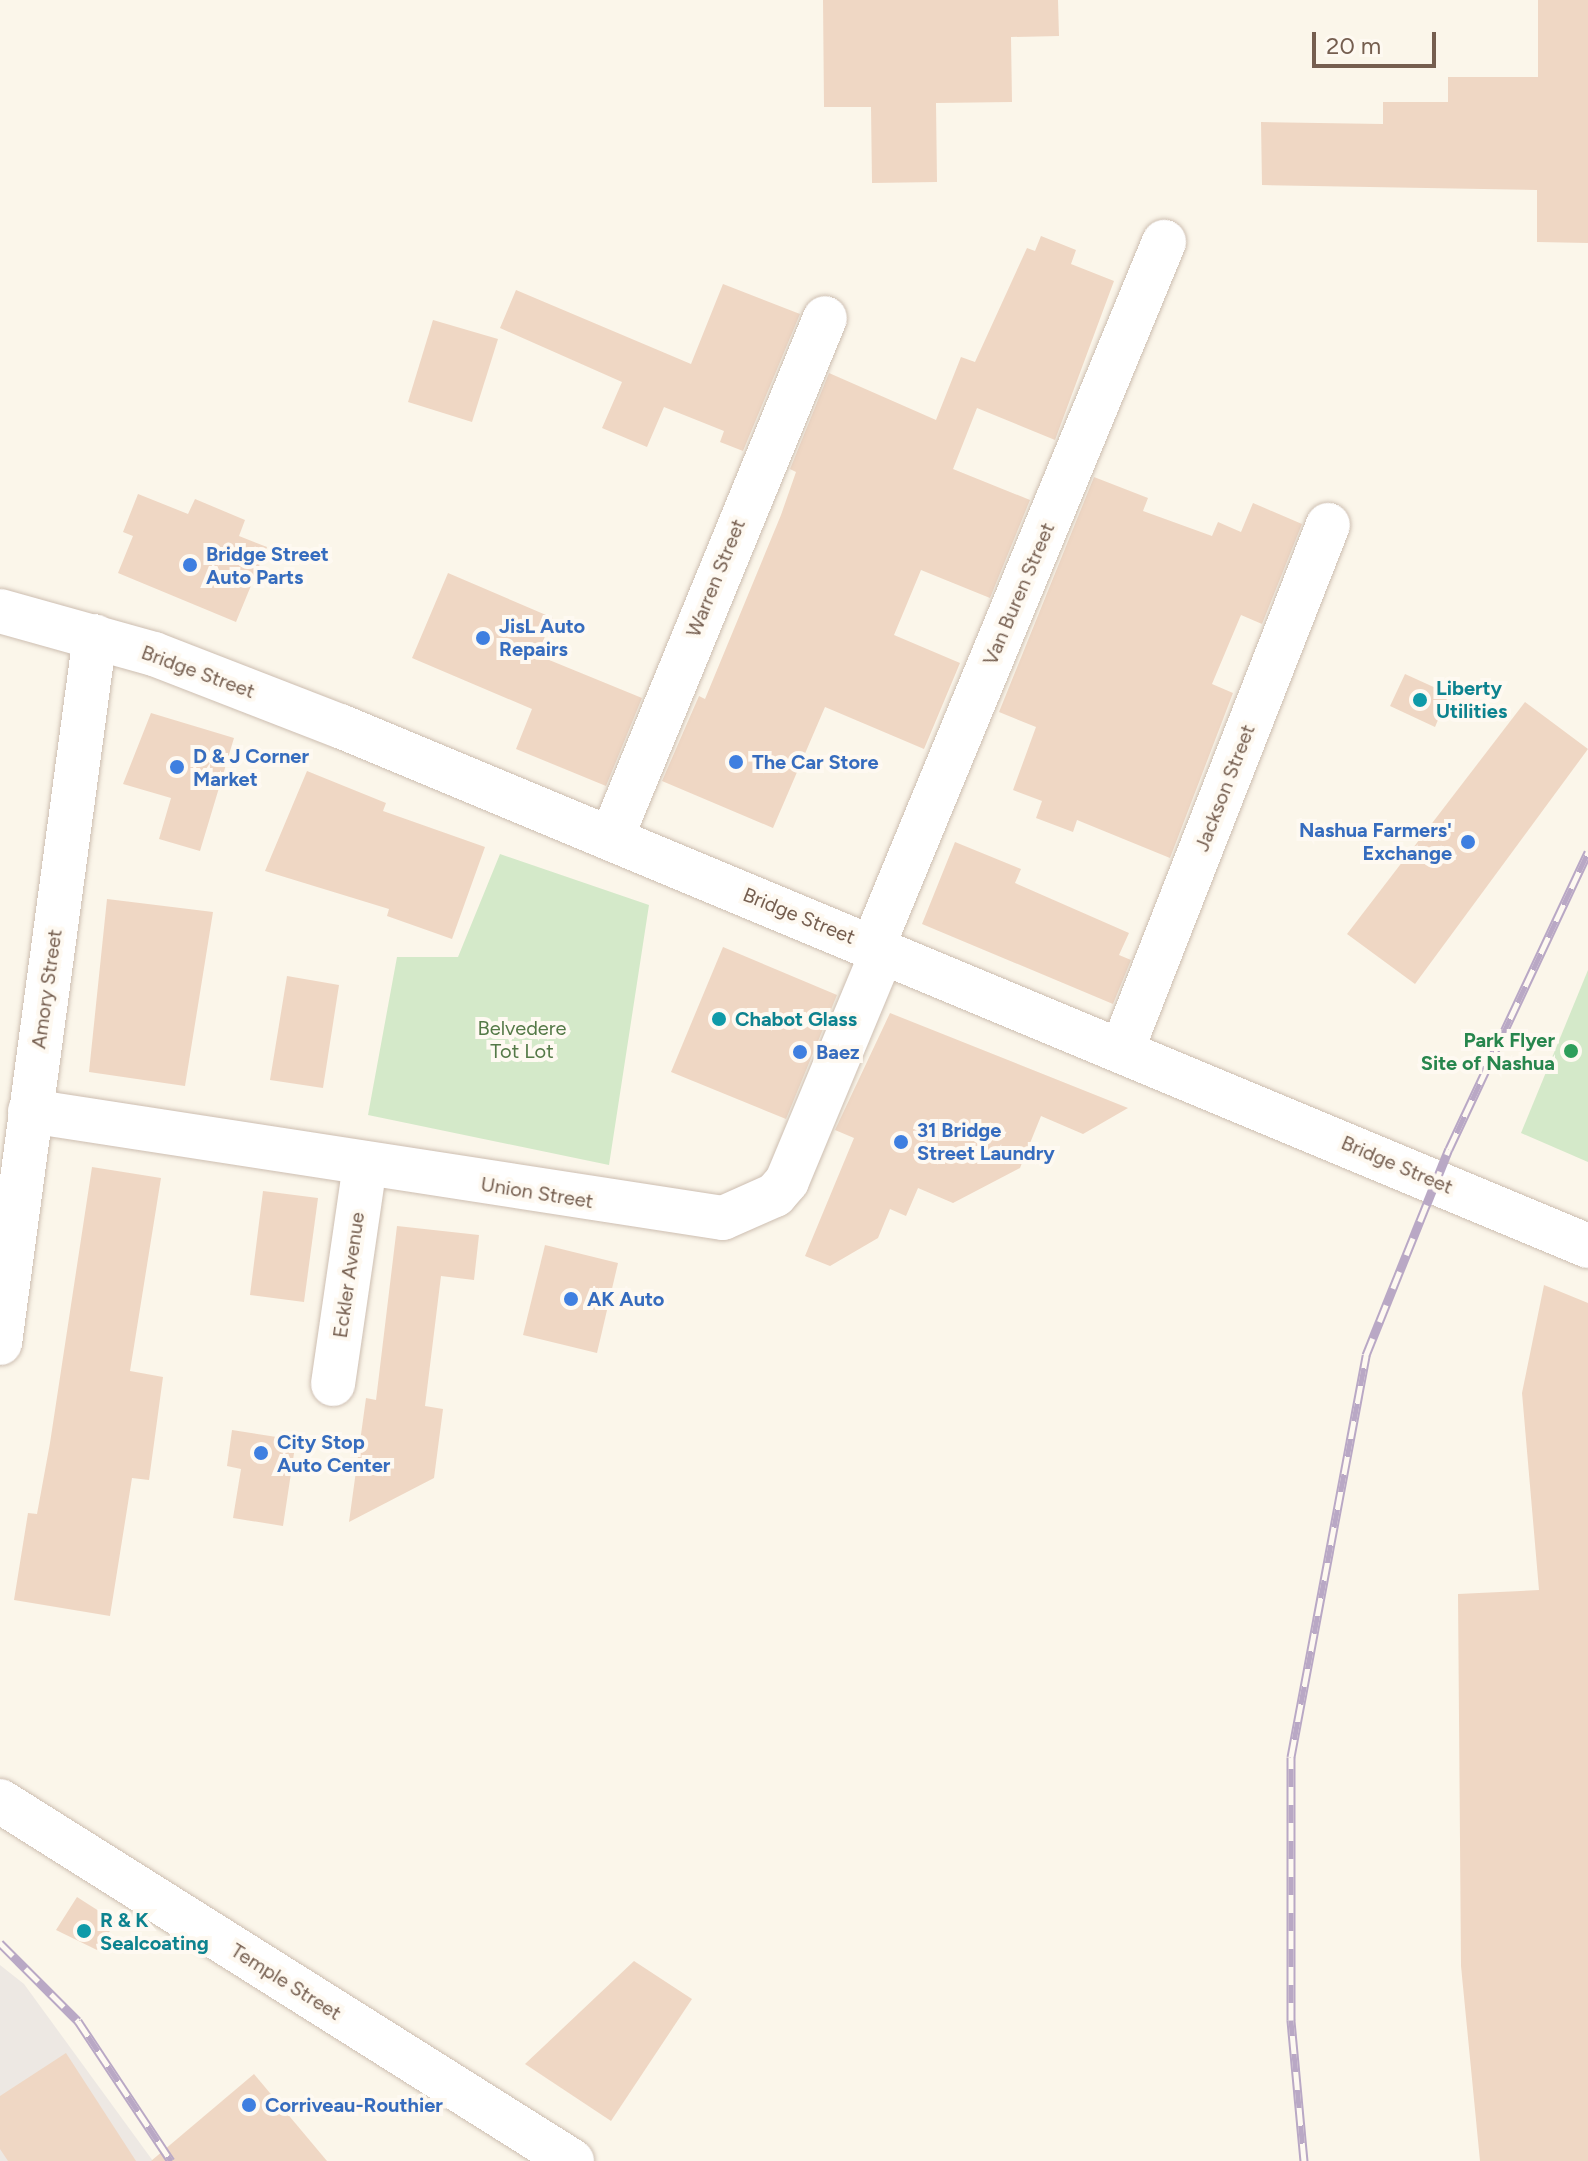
<!DOCTYPE html>
<html>
<head>
<meta charset="utf-8">
<style>
	body { margin:0 }
	#map { position:relative; width:1588px; height:2161px; overflow:hidden; background:#fbf6ea; font-family:Figtree,sans-serif }
	div>[style] { position:absolute }
	[style*='--x'] { left:calc(var(--x)*1px); top:calc(var(--y)*1px); width:calc(var(--w)*1px); rotate:calc(var(--a)*1deg) }
	.industrial>* { inset:0; background:#ede8e3 }
	.green>* { inset:0; background:#d4e9c9 }
	.building>* { inset:0; background:#efd7c4 }
	.roads { filter:drop-shadow(0 0 2px #cdbeb1) drop-shadow(0 0 2px #cdbeb1) }
	.street>* { height:44px; margin:-22px; padding:0 22px; transform-origin:22px; border-radius:22px; background:#fff }
	.secondary>* { height:44px; margin:-22px; padding:0 22px; transform-origin:22px; border-radius:22px; background:#fff }
	.rail>* { height:9px; margin-top:-4.5px; transform-origin:0; background:repeating-linear-gradient(90deg,#fef9f1 0 18px,#b9a8c5 0 36px); box-sizing:border-box; border-block:2px solid #b9a8c5 }
	.dots>* { width:22px; height:22px; translate:-50% -50%; box-sizing:border-box; border:4px solid #fef9f1; border-radius:50% }
	span { translate:-50% -50%; white-space:nowrap; text-align:center; line-height:1.15; -webkit-text-stroke:8px #fef9f1; paint-order:stroke }
	.shop-label { font-size:20px; color:#366cbe; font-weight:700 }
	.left { translate:0 -50%; text-align:left }
	.right { translate:-100% -50%; text-align:right }
	.street-label { font-size:20px; color:#755e4f }
	.culture-label { font-size:20px; color:#0d838f; font-weight:700 }
	.park-label { font-size:20px; color:#547947 }
	.leisure-label { font-size:20px; color:#27864d; font-weight:700 }
	.scale { position:absolute; left:1312px; top:32px; width:124px; height:36px; box-sizing:border-box; border:4px solid #755e4f; border-top:0; padding-left:10px; font-size:24px; line-height:28px; white-space:nowrap; color:#755e4f; -webkit-text-stroke:6px #fef9f1; paint-order:stroke }
</style>
</head>
<body>
<div id="map">
	<div class="industrial">
		<div style="clip-path:polygon(0 1965px,24px 1984px,153px 2161px,0 2161px)"></div>
	</div>
	<div class="green">
		<div style="clip-path:polygon(500px 854px,649px 905px,609px 1165px,368px 1115px,397px 957px,458px 957px)"></div>
		<div style="clip-path:polygon(1588px 970px,1588px 1162px,1521px 1133px)"></div>
	</div>
	<div class="building">
		<div style="clip-path:polygon(823px 0,1058px 0,1059px 36px,1011px 37px,1012px 102px,936px 103px,937px 182px,872px 183px,871px 107px,824px 107px)"></div>
		<div style="clip-path:polygon(1538px 0,1588px 0,1588px 243px,1537px 242px,1537px 190px,1262px 185px,1261px 122px,1383px 124px,1383px 102px,1448px 102px,1448px 77px,1538px 77px)"></div>
		<div style="clip-path:polygon(1041px 236px,1076px 250px,1071px 264px,1114px 281px,1055px 440px,977px 408px,953px 469px,1030px 500px,990px 598px,921px 570px,894px 635px,960px 663px,924px 749px,825px 707px,773px 828px,662px 781px,699px 696px,705px 699px,781px 515px,796px 472px,790px 469px,829px 373px,936px 420px,961px 357px,975px 362px,1027px 248px,1035px 251px)"></div>
		<div style="clip-path:polygon(723px 284px,800px 314px,743px 451px,720px 442px,724px 431px,664px 407px,647px 447px,602px 428px,622px 382px,500px 328px,516px 290px,691px 364px)"></div>
		<div style="clip-path:polygon(433px 320px,498px 339px,472px 422px,408px 402px)"></div>
		<div style="clip-path:polygon(1094px 477px,1148px 498px,1143px 511px,1212px 536px,1218px 522px,1241px 532px,1253px 503px,1302px 524px,1262px 624px,1241px 615px,1212px 684px,1233px 693px,1170px 858px,1077px 820px,1073px 832px,1036px 818px,1042px 801px,1013px 790px,1036px 727px,999px 712px)"></div>
		<div style="clip-path:polygon(138px 494px,188px 514px,195px 499px,245px 520px,239px 536px,267px 547px,236px 622px,118px 573px,133px 536px,123px 532px)"></div>
		<div style="clip-path:polygon(448px 573px,553px 618px,537px 655px,642px 698px,606px 786px,516px 749px,532px 709px,412px 658px)"></div>
		<div style="clip-path:polygon(1405px 674px,1449px 694px,1435px 727px,1390px 706px)"></div>
		<div style="clip-path:polygon(1525px 702px,1588px 749px,1415px 984px,1347px 934px)"></div>
		<div style="clip-path:polygon(151px 713px,234px 738px,200px 851px,159px 839px,171px 798px,123px 784px)"></div>
		<div style="clip-path:polygon(307px 771px,386px 803px,383px 811px,485px 847px,452px 939px,387px 916px,389px 909px,265px 871px)"></div>
		<div style="clip-path:polygon(955px 842px,1021px 869px,1015px 883px,1129px 933px,1119px 955px,1131px 960px,1113px 1004px,922px 924px)"></div>
		<div style="clip-path:polygon(107px 899px,213px 912px,185px 1086px,89px 1072px)"></div>
		<div style="clip-path:polygon(723px 947px,837px 995px,786px 1119px,671px 1072px)"></div>
		<div style="clip-path:polygon(287px 976px,339px 985px,323px 1088px,270px 1080px)"></div>
		<div style="clip-path:polygon(890px 1013px,1128px 1108px,1083px 1134px,1041px 1116px,1020px 1168px,953px 1203px,918px 1188px,906px 1216px,890px 1209px,878px 1238px,830px 1266px,805px 1256px,854px 1138px,835px 1130px)"></div>
		<div style="clip-path:polygon(92px 1167px,161px 1178px,130px 1371px,163px 1377px,149px 1480px,132px 1478px,110px 1616px,14px 1600px,28px 1513px,37px 1514px,50px 1443px)"></div>
		<div style="clip-path:polygon(263px 1191px,318px 1198px,304px 1302px,250px 1295px)"></div>
		<div style="clip-path:polygon(397px 1226px,479px 1235px,474px 1280px,441px 1276px,425px 1406px,443px 1409px,434px 1478px,349px 1522px,366px 1398px,376px 1400px)"></div>
		<div style="clip-path:polygon(545px 1245px,618px 1263px,597px 1353px,523px 1335px)"></div>
		<div style="clip-path:polygon(1544px 1285px,1588px 1303px,1588px 2161px,1480px 2161px,1461px 1966px,1458px 1594px,1539px 1590px,1522px 1393px)"></div>
		<div style="clip-path:polygon(232px 1430px,296px 1440px,283px 1526px,233px 1518px,241px 1469px,227px 1466px)"></div>
		<div style="clip-path:polygon(77px 1897px,116px 1922px,97px 1950px,56px 1930px)"></div>
		<div style="clip-path:polygon(634px 1961px,692px 1999px,611px 2121px,525px 2064px)"></div>
		<div style="clip-path:polygon(66px 2053px,136px 2161px,8px 2161px,0 2149px,0 2096px)"></div>
		<div style="clip-path:polygon(254px 2074px,327px 2161px,151px 2161px)"></div>
	</div>
	<div class="roads">
		<div class="street">
			<div style="--x:611;--y:839;--w:563;--a:-67.67"></div>
			<div style="--x:873;--y:946;--w:762;--a:-67.54"></div>
			<div style="--x:1122;--y:1050;--w:564;--a:-68.58"></div>
			<div style="--x:30;--y:1111;--w:701;--a:8.78"></div>
			<div style="--x:723;--y:1218;--w:57;--a:-23.9"></div>
			<div style="--x:775;--y:1195;--w:18;--a:-49"></div>
			<div style="--x:787;--y:1181;--w:250;--a:-67.4"></div>
			<div style="--x:0;--y:1343;--w:713;--a:-82.35"></div>
			<div style="--x:333;--y:1384;--w:221;--a:-81.7"></div>
			<div style="--x:0;--y:1801;--w:676;--a:32.19"></div>
		</div>
		<div class="secondary">
			<div style="--x:0;--y:611;--w:160;--a:15.6"></div>
			<div style="--x:154;--y:654;--w:199;--a:21.2"></div>
			<div style="--x:340;--y:726;--w:1352;--a:22.62"></div>
		</div>
	</div>
	<div class="rail">
		<div style="--x:0;--y:1943;--w:110;--a:45"></div>
		<div style="--x:78;--y:2021;--w:168;--a:56.4"></div>
		<div style="--x:1304;--y:2161;--w:142;--a:-95.3"></div>
		<div style="--x:1291;--y:2020;--w:263;--a:-90"></div>
		<div style="--x:1291;--y:1757;--w:409;--a:-79.4"></div>
		<div style="--x:1366;--y:1355;--w:222;--a:-68.1"></div>
		<div style="--x:1449;--y:1149;--w:328;--a:-64.9"></div>
	</div>
	<div class="dots">
		<div style="left:190px;top:565px;background:#3f7fe0"></div>
		<div style="left:483px;top:638px;background:#3f7fe0"></div>
		<div style="left:1420px;top:700px;background:#0f9aa8"></div>
		<div style="left:736px;top:762px;background:#3f7fe0"></div>
		<div style="left:177px;top:767px;background:#3f7fe0"></div>
		<div style="left:1468px;top:842px;background:#3f7fe0"></div>
		<div style="left:719px;top:1019px;background:#0f9aa8"></div>
		<div style="left:1571px;top:1051px;background:#2e9e5b"></div>
		<div style="left:800px;top:1052px;background:#3f7fe0"></div>
		<div style="left:901px;top:1142px;background:#3f7fe0"></div>
		<div style="left:571px;top:1299px;background:#3f7fe0"></div>
		<div style="left:261px;top:1453px;background:#3f7fe0"></div>
		<div style="left:84px;top:1931px;background:#0f9aa8"></div>
		<div style="left:249px;top:2105px;background:#3f7fe0"></div>
	</div>
	<div class="shop-label">
		<span class="left" style="left:206px;top:566px">Bridge Street<br>Auto Parts</span>
		<span class="left" style="left:499px;top:638px">JisL Auto<br>Repairs</span>
		<span class="left" style="left:193px;top:768px">D &amp; J Corner<br>Market</span>
		<span class="left" style="left:752px;top:762px">The Car Store</span>
		<span class="right" style="left:1452px;top:842px">Nashua Farmers'<br>Exchange</span>
		<span class="left" style="left:816px;top:1052px">Baez</span>
		<span class="left" style="left:917px;top:1142px">31 Bridge<br>Street Laundry</span>
		<span class="left" style="left:587px;top:1299px">AK Auto</span>
		<span class="left" style="left:277px;top:1454px">City Stop<br>Auto Center</span>
		<span class="left" style="left:265px;top:2105px">Corriveau-Routhier</span>
	</div>
	<div class="street-label">
		<span style="left:716px;top:578px;rotate:-68deg">Warren Street</span>
		<span style="left:1019px;top:594px;rotate:-67deg">Van Buren Street</span>
		<span style="left:198px;top:672px;rotate:20deg">Bridge Street</span>
		<span style="left:1225px;top:788px;rotate:-69deg">Jackson Street</span>
		<span style="left:799px;top:916px;rotate:22deg">Bridge Street</span>
		<span style="left:47px;top:989px;rotate:-82deg">Amory Street</span>
		<span style="left:1397px;top:1165px;rotate:23deg">Bridge Street</span>
		<span style="left:537px;top:1193px;rotate:9deg">Union Street</span>
		<span style="left:349px;top:1275px;rotate:-82deg">Eckler Avenue</span>
		<span style="left:286px;top:1982px;rotate:32deg">Temple Street</span>
	</div>
	<div class="culture-label">
		<span class="left" style="left:1436px;top:700px">Liberty<br>Utilities</span>
		<span class="left" style="left:735px;top:1019px">Chabot Glass</span>
		<span class="left" style="left:100px;top:1932px">R &amp; K<br>Sealcoating</span>
	</div>
	<div class="park-label">
		<span style="left:522px;top:1040px">Belvedere<br>Tot Lot</span>
	</div>
	<div class="leisure-label">
		<span class="right" style="left:1555px;top:1052px">Park Flyer<br>Site of Nashua</span>
	</div>
	<div class="scale">20 m</div>
</div>
</body>
</html>
